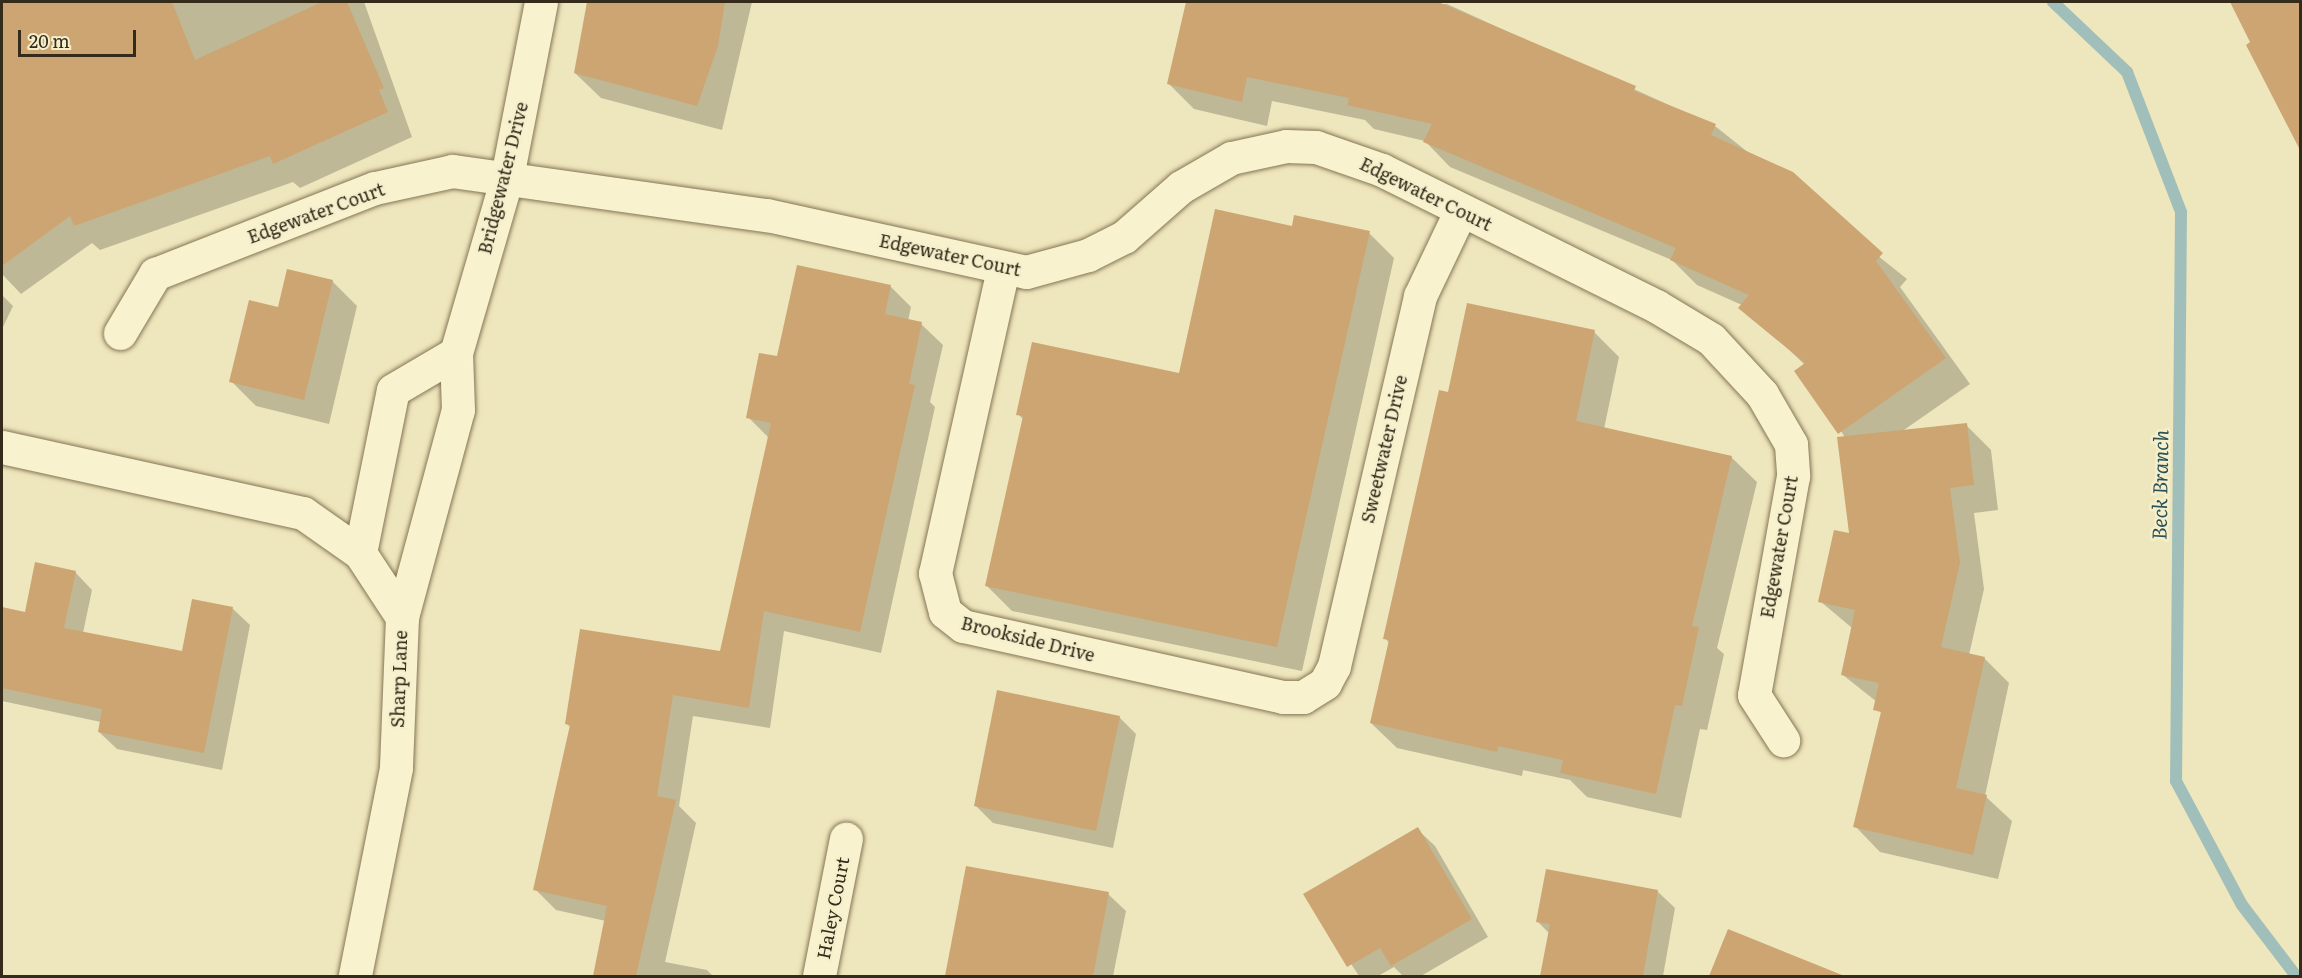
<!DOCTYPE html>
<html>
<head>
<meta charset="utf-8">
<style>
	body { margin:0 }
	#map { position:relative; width:2302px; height:978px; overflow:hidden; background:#eee6bc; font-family:Literata,serif }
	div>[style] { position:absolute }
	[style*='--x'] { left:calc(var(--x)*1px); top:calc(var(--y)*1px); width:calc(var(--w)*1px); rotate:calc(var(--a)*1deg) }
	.shadow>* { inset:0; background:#0003 }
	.stream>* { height:12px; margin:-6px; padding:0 6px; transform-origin:6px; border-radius:6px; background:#a0bfba }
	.building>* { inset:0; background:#cca572 }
	.roads { filter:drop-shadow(0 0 2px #857656) drop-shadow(0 0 2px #857656) }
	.minor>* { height:33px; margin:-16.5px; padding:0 16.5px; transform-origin:16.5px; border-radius:16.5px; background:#f9f2cf }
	span { translate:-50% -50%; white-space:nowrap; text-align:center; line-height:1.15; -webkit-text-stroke:5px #f5efcc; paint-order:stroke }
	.street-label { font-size:18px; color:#342b1b }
	.water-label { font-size:20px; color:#2a5154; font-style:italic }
	.frame { position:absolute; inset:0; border:3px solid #342b1b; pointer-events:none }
	.scale { position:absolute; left:18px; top:30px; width:118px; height:27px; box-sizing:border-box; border:3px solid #342b1b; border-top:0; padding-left:8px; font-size:18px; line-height:21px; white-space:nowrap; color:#342b1b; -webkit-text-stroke:4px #f5efcc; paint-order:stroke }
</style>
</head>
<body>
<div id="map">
	<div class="shadow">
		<div style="clip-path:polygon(2px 2px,364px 2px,412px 137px,300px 188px,293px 182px,100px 250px,92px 243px,21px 294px,2px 274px)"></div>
		<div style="clip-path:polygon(591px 2px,752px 2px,722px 130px,601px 98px,575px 73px)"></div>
		<div style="clip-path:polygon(1187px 2px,1447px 4px,1715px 126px,1907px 279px,1900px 287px,1970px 384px,1901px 432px,1966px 425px,1991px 450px,1998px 510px,1974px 513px,1984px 589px,1969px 655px,1984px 658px,2009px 683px,1985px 796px,2012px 821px,1998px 879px,1880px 852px,1855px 826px,1882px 716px,1877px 702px,1843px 675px,1852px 628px,1820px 601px,1851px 535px,1845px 438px,1805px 365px,1742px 305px,1697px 285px,1672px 260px,1450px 167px,1425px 141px,1374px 129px,1365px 120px,1272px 101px,1267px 126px,1194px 109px,1169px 84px)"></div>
		<div style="clip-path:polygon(2231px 2px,2300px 2px,2300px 140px,2252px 43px)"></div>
		<div style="clip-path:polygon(1293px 227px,1369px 233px,1394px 258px,1302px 671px,1012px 611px,987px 586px,1024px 420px,1018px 414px,1180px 375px)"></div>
		<div style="clip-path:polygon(332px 281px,357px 306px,329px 424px,256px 406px,231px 381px,279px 309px)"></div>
		<div style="clip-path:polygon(890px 286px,911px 307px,908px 321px,921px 324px,943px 345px,930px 402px,935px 407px,881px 653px,784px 631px,770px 728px,693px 716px,679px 806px,696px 823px,665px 962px,707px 970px,713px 976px,595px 976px,606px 921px,556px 910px,535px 889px,571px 728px,566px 723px,721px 652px,769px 438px,748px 417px,779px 358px)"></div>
		<div style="clip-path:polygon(2px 295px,13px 306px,2px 329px)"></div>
		<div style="clip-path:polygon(1594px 332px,1619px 357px,1604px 429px,1731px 457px,1757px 482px,1717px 648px,1724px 654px,1707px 730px,1700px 729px,1681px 818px,1587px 797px,1570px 780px,1523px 770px,1522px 776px,1397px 748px,1371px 723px,1389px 643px,1385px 638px,1449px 394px)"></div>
		<div style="clip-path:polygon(75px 572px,92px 590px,83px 633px,183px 652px,232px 608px,250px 625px,222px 770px,117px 749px,99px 732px,101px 722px,2px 701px,2px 608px,26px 613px)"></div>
		<div style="clip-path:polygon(1119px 717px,1136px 734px,1113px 848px,993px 823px,976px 806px)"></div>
		<div style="clip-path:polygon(1417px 829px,1435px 846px,1488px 937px,1421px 976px,1403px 976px,1394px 967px,1378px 976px,1359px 976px,1306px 895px)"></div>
		<div style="clip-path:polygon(967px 868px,1108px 894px,1126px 911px,1113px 976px,947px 976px)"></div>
		<div style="clip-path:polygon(1657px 891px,1675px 908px,1663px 976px,1542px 976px,1549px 933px,1537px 921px)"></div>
		<div style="clip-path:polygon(1729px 931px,1818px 967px,1828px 976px,1711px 976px)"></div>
	</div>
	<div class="stream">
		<div style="--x:2053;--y:2;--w:102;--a:43.4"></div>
		<div style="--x:2127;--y:72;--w:150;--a:68.9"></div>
		<div style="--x:2181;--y:212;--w:569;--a:90.5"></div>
		<div style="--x:2176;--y:781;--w:140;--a:62"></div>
		<div style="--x:2242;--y:905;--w:89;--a:52.7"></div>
	</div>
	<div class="building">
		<div style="clip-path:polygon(2px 2px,172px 2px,195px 60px,322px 2px,347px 2px,384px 88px,379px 90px,388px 112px,273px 164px,270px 156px,74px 226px,70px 216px,2px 266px)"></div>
		<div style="clip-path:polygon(587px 2px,725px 2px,718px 46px,697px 106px,574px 73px)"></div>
		<div style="clip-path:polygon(1186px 2px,1438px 2px,1636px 86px,1634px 91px,1716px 124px,1711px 135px,1793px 172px,1883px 253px,1876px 261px,1946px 358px,1838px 434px,1794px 371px,1805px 363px,1738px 308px,1749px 295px,1670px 260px,1676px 248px,1423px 142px,1432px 124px,1347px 105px,1349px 98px,1247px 77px,1242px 102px,1167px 84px)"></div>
		<div style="clip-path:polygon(2230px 2px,2301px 2px,2301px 152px,2246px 45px,2250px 42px)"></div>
		<div style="clip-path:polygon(1215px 209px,1292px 226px,1294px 215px,1370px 231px,1277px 647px,985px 586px,1023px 416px,1016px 415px,1032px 342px,1179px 373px)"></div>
		<div style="clip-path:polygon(797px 265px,891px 285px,885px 314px,922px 322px,909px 384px,915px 385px,860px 632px,764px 611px,749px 708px,673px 695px,657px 796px,676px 800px,636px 976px,593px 976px,607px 906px,533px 890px,570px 725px,565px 724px,580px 629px,720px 651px,771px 423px,746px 418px,759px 353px,777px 356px)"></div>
		<div style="clip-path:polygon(287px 269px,333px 280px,304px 400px,229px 382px,249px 300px,278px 307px)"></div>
		<div style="clip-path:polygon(1467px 303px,1595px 330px,1576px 421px,1732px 456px,1692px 626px,1699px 627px,1682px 706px,1675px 705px,1656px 794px,1560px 773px,1563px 760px,1498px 746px,1497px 752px,1370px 723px,1389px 640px,1383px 639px,1439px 390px,1448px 392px)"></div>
		<div style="clip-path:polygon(1967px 423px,1974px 485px,1950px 488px,1960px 563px,1941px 647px,1985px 657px,1956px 788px,1987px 795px,1973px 855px,1853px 827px,1881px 712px,1873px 710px,1879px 683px,1841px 675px,1855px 610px,1818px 602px,1834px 530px,1849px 533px,1837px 437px)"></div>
		<div style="clip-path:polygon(35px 562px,76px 571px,64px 628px,182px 651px,192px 599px,233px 607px,204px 753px,98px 732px,102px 709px,2px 688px,2px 607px,25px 612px)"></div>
		<div style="clip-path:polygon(997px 690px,1120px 716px,1096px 831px,974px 806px)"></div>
		<div style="clip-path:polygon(1418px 827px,1472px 919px,1391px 966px,1380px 948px,1347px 967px,1303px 894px)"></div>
		<div style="clip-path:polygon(966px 866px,1109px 892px,1093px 976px,945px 976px)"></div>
		<div style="clip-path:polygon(1546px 869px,1658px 890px,1643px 976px,1540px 976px,1550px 924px,1536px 922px)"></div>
		<div style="clip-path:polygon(1728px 929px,1842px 975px,1842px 976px,1709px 976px)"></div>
	</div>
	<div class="roads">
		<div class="minor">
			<div style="--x:1003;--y:269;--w:312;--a:102.6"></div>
			<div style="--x:935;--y:573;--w:40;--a:75.6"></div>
			<div style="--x:945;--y:612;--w:23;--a:38"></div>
			<div style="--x:963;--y:626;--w:328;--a:12.5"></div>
			<div style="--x:1283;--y:697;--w:20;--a:0"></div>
			<div style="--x:1303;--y:697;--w:26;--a:-32"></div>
			<div style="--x:1325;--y:683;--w:19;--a:-62"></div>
			<div style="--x:1334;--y:666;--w:380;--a:-76.9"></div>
			<div style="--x:1420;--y:296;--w:95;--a:-64.5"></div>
			<div style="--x:120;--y:333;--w:69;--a:-59.3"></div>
			<div style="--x:155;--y:274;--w:236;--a:-21.4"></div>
			<div style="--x:375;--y:188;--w:79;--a:-12.4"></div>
			<div style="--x:452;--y:171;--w:318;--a:8"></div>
			<div style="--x:767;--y:215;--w:265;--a:12.4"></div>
			<div style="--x:1026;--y:272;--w:64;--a:-15.3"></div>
			<div style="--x:1088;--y:255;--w:40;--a:-26.6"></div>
			<div style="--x:1124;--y:237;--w:76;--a:-41.3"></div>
			<div style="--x:1181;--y:187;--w:58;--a:-30.1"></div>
			<div style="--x:1231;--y:158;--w:56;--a:-12.3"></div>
			<div style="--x:1286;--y:146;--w:30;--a:2"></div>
			<div style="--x:1316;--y:147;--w:70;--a:19.2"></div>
			<div style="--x:1382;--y:170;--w:306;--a:26.4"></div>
			<div style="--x:1656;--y:306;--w:64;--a:31"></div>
			<div style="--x:1711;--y:339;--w:75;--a:47.2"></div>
			<div style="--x:1762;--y:394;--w:58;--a:59.9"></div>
			<div style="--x:1791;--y:444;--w:32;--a:86"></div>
			<div style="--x:1793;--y:476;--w:222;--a:100.1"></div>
			<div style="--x:1754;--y:695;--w:54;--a:57.2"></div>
			<div style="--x:2;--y:447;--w:308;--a:12.4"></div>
			<div style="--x:303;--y:513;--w:70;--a:35.1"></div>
			<div style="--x:360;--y:553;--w:77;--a:56.7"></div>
			<div style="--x:402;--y:617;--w:151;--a:92.3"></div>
			<div style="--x:396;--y:768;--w:212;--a:101.2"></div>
			<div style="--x:360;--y:553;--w:166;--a:-78.6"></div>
			<div style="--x:393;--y:390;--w:73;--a:-30.4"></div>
			<div style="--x:402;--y:617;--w:214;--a:-74.9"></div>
			<div style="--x:458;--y:410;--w:57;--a:-92"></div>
			<div style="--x:456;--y:353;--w:183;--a:-73.8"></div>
			<div style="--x:507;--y:177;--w:178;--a:-79"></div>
			<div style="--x:819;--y:976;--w:140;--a:-78.9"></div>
		</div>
	</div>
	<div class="street-label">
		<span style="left:503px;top:178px;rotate:-76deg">Bridgewater Drive</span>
		<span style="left:1426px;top:194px;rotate:26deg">Edgewater Court</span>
		<span style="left:316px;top:213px;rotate:-20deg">Edgewater Court</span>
		<span style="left:950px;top:255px;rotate:12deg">Edgewater Court</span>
		<span style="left:1384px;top:449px;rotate:-77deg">Sweetwater Drive</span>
		<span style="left:1779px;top:547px;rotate:-80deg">Edgewater Court</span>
		<span style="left:1028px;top:639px;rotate:14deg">Brookside Drive</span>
		<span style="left:399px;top:679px;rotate:-88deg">Sharp Lane</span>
		<span style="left:833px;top:908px;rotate:-79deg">Haley Court</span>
	</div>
	<div class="water-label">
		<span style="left:2159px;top:485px;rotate:-89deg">Beck Branch</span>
	</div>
	<div class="frame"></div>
	<div class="scale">20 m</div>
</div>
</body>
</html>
